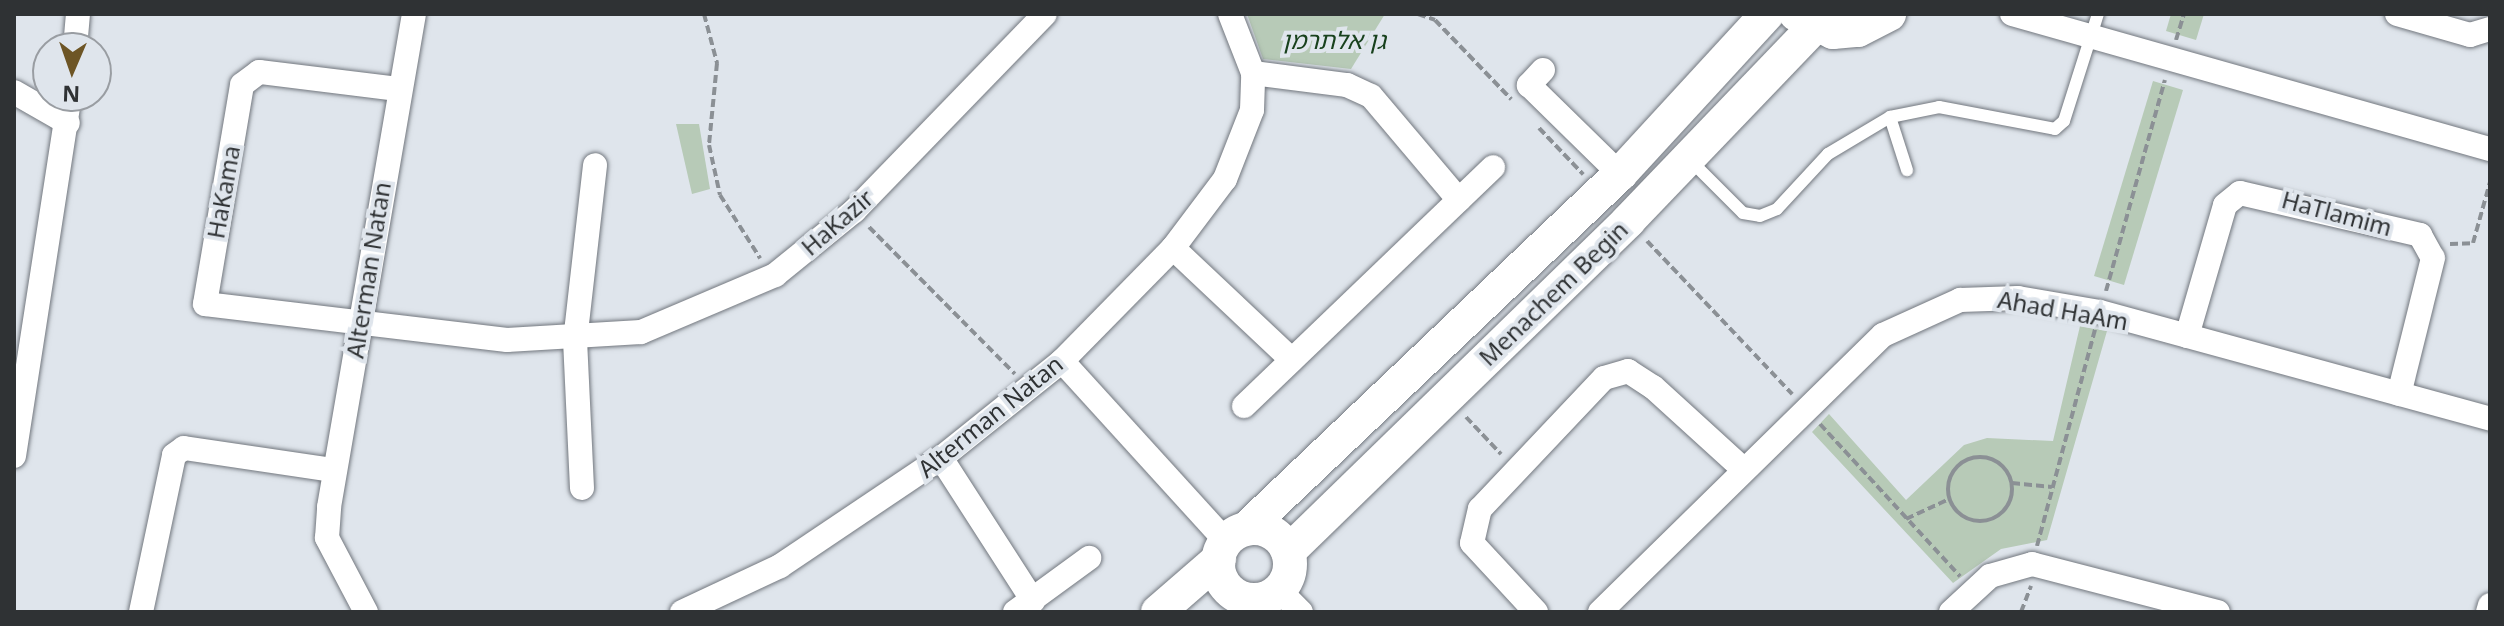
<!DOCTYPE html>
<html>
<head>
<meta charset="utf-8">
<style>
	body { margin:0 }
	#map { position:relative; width:2504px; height:626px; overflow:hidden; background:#dfe5ec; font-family:Georgia,"Noto Sans Hebrew",serif }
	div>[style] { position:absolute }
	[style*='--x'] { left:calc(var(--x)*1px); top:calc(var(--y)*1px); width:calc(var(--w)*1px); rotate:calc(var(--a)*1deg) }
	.green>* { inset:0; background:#b7cab7 }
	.path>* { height:4px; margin-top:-2px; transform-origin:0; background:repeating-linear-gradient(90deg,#8b9095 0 8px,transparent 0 12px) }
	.path>.ring { margin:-2px; padding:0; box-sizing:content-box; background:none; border:4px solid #8b9095; border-radius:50% }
	.roads { filter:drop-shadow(0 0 2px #72777e) drop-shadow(0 0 2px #72777e) }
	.service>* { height:12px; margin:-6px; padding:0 6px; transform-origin:6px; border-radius:6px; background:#fff }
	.minor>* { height:24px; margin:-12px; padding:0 12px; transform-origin:12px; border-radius:12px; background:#fff }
	.secondary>* { height:34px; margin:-17px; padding:0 17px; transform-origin:17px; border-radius:17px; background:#fff }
	.secondary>.ring { margin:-17px; padding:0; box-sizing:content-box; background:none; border:34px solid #fff; border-radius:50% }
	span { translate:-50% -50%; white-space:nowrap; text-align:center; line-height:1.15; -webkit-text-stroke:8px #dfe5ec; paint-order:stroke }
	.park-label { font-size:24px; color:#18411d; font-style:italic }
	.street-label { font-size:24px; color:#2f3234 }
	.frame { position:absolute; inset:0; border:16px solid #2f3234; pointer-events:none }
	.north { position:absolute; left:32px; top:32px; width:80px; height:80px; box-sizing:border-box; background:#dfe5ec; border:2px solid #999da2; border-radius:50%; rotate:182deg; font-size:22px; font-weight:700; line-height:32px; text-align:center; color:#2f3234 }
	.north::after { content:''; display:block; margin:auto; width:28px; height:36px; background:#6d5525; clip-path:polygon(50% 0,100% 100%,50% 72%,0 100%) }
</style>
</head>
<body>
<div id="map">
	<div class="green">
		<div style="clip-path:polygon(1247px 14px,1385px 14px,1351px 69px,1263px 59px)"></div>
		<div style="clip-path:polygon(2171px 14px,2204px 14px,2196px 40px,2166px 31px)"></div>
		<div style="clip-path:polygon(2153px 81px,2183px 90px,2124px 285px,2094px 276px)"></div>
		<div style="clip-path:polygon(676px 124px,699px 124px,710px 189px,692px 194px)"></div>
		<div style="clip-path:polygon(2080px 326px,2107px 331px,2047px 540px,2001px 549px,1953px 583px,1812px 432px,1829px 414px,1906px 500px,1964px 445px,1987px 438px,2053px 441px)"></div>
	</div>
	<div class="path">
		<div style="--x:704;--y:14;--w:51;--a:75.1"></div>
		<div style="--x:717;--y:63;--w:82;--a:95.6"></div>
		<div style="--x:709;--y:145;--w:51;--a:77.6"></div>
		<div style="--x:720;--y:195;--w:75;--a:57.6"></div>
		<div style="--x:1418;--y:14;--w:18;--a:19"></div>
		<div style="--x:1435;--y:20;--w:110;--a:46.1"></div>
		<div style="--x:2176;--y:40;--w:27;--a:-73"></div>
		<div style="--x:1539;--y:128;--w:64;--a:46.3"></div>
		<div style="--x:869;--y:227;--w:207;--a:45.2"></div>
		<div style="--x:1647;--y:241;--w:211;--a:46.5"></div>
		<div style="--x:2450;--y:244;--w:23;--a:-2"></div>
		<div style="--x:2473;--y:243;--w:63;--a:-74.4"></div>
		<div style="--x:2106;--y:291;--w:219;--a:-74.4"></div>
		<div style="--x:1466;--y:417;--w:51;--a:46.6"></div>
		<div style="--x:1820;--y:424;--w:207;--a:47.4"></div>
		<div class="ring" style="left:1948px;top:457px;width:60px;height:60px"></div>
		<div style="--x:2012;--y:483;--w:40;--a:5.7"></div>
		<div style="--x:1906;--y:519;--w:47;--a:-24.9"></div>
		<div style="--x:2037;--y:546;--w:224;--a:-75"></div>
		<div style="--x:2021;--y:612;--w:28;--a:-69"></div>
	</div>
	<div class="roads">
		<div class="service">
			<div style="--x:1890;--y:117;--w:56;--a:72.2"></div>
			<div style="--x:1689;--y:159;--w:76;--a:45"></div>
			<div style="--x:1743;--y:213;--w:17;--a:10"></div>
			<div style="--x:1760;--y:216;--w:18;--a:-22"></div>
			<div style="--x:1777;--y:209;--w:75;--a:-47.2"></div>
			<div style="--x:1828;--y:154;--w:72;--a:-30.8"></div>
			<div style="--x:1890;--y:117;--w:50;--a:-11.5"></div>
			<div style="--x:1939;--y:107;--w:118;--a:10.7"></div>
			<div style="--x:2055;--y:129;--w:12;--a:-42"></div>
			<div style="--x:2064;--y:121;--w:112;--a:-72.4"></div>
		</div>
		<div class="minor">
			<div style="--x:2012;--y:14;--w:497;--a:15.8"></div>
			<div style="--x:2397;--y:14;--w:76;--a:16"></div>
			<div style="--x:2470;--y:35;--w:21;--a:-17"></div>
			<div style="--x:75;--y:48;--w:34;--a:-85"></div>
			<div style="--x:1543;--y:70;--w:21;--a:133"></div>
			<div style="--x:1529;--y:85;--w:127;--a:44.4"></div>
			<div style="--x:1253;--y:73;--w:95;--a:7.3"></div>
			<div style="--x:1347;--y:85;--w:26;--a:25"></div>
			<div style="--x:1371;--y:96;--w:136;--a:49.8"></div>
			<div style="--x:398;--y:89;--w:140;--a:-173"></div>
			<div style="--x:259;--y:72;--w:21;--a:143"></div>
			<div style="--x:242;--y:85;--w:222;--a:99.6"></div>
			<div style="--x:205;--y:304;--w:304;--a:6.8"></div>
			<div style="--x:507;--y:340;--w:134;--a:-3.4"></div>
			<div style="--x:641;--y:332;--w:146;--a:-23"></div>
			<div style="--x:775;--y:275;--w:102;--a:-39"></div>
			<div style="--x:854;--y:211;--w:274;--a:-45.9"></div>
			<div style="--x:14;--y:92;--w:62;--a:29.9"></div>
			<div style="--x:1173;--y:248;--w:163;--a:43.3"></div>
			<div style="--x:2187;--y:336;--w:136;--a:-73.8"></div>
			<div style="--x:2225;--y:205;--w:19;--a:-39"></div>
			<div style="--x:2240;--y:193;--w:185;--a:13.1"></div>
			<div style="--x:2420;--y:235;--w:26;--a:61"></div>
			<div style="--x:2433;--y:258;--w:140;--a:104"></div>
			<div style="--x:1062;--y:361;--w:244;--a:47.7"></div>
			<div style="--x:1244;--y:406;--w:345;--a:-43.8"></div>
			<div style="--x:14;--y:456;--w:364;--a:-81.2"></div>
			<div style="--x:941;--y:458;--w:170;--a:57.2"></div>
			<div style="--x:582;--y:488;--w:147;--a:-92.7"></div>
			<div style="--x:575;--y:341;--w:177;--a:-83.5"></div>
			<div style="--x:1279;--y:590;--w:31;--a:45"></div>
			<div style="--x:141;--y:612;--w:160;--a:-78.1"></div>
			<div style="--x:174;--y:455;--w:12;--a:-35"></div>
			<div style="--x:184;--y:448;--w:151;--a:8.4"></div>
			<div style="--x:366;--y:612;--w:84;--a:-117.8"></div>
			<div style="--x:327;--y:538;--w:31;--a:-86"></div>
			<div style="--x:329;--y:507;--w:500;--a:-80.22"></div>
			<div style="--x:682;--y:612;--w:108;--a:-25.1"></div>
			<div style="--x:780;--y:566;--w:194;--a:-33.9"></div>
			<div style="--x:941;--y:458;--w:155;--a:-38.7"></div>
			<div style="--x:1062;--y:361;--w:158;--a:-45.5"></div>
			<div style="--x:1173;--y:248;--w:86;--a:-53"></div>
			<div style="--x:1225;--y:179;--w:74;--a:-68.6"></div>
			<div style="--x:1252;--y:110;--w:37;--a:-88"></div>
			<div style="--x:1253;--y:73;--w:63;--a:-111.3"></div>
			<div style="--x:1015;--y:612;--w:92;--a:-36.1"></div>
			<div style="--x:1536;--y:612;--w:94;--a:-132.8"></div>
			<div style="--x:1472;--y:543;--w:35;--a:-77"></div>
			<div style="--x:1480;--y:509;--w:180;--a:-46.6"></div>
			<div style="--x:1604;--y:378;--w:25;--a:-16"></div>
			<div style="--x:1628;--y:371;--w:30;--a:33"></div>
			<div style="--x:1653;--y:387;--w:122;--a:42.3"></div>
			<div style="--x:1600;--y:612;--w:396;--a:-44.4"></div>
			<div style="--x:1883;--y:335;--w:85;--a:-24.4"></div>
			<div style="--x:1960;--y:300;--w:58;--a:-2"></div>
			<div style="--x:2018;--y:298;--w:83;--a:9.7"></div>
			<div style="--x:2100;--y:312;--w:404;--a:15.3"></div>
			<div style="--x:1951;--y:612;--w:53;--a:-42.7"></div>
			<div style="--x:1990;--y:576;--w:44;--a:-15.9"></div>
			<div style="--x:2032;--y:564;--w:192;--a:14.5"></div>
			<div style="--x:2488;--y:612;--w:7;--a:-74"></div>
		</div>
		<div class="secondary">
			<div style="--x:1796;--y:14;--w:41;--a:25.9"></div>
			<div style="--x:1833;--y:32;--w:25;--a:-5"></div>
			<div style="--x:1858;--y:30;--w:35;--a:-27"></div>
			<div class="ring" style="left:1218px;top:528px;width:38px;height:38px"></div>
			<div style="--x:1246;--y:529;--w:516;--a:-43.51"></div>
			<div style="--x:1620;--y:174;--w:217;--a:-47.4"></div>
			<div style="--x:1288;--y:552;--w:475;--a:-44.2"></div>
			<div style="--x:1628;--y:221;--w:267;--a:-46.2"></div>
			<div style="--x:1158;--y:612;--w:81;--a:-41"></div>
		</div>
	</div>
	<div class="park-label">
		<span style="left:1334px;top:40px">גן אלתרמן</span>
	</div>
	<div class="street-label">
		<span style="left:223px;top:192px;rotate:-80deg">HaKama</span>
		<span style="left:2337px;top:213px;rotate:15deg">HaTlamim</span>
		<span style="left:837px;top:222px;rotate:-41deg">HaKazir</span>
		<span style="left:368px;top:270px;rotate:-81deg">Alterman Natan</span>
		<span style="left:1553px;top:293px;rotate:-44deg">Menachem Begin</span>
		<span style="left:2063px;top:310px;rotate:10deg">Ahad HaAm</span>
		<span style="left:990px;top:416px;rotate:-39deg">Alterman Natan</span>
	</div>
	<div class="frame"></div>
	<div class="north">N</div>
</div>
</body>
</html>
